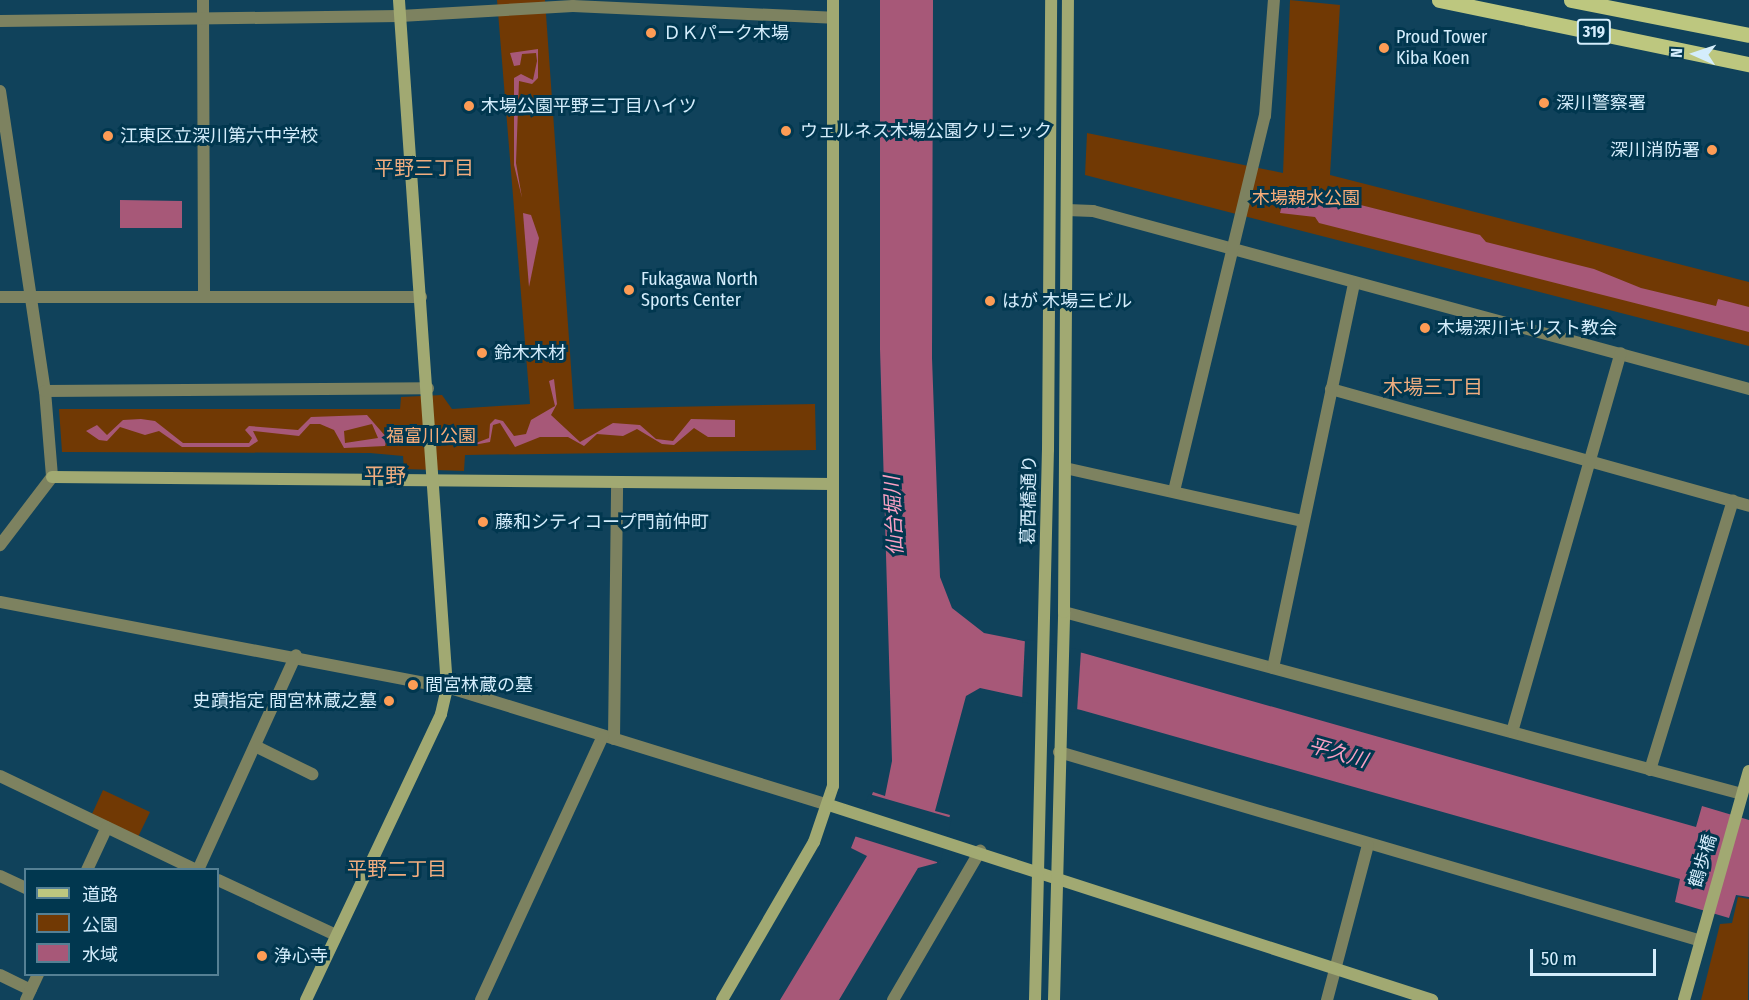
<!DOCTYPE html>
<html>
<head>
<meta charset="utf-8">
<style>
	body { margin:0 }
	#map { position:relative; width:1749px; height:1000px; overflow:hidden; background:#10425b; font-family:"Fira Sans Condensed","Noto Sans JP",sans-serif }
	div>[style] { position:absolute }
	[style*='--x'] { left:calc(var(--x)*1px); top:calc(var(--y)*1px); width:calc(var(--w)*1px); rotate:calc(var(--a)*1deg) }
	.green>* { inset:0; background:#713904 }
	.water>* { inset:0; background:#a75878 }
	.pier>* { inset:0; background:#10425b }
	.street>* { height:12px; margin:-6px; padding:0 6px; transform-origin:6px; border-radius:6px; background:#7d8260 }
	.secondary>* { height:12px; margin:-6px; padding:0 6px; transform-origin:6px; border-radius:6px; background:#a1a972 }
	.primary>* { height:15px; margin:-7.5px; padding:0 7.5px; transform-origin:7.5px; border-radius:7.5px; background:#bdc77f }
	.dots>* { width:16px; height:16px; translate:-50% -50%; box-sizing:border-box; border:3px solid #01374f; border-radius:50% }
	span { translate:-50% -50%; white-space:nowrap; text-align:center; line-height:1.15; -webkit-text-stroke:6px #01374f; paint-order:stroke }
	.shield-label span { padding:2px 4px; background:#01374f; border:2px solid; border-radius:4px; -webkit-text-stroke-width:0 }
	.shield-label { font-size:16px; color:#d4edfc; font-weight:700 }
	.poi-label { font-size:18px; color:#d4edfc }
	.left { translate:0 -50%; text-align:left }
	.right { translate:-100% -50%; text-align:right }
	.park-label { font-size:18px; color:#f9ad79 }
	.street-label { font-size:18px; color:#d4edfc }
	.neighbourhood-label { font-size:20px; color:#f0ad7f }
	.water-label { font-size:20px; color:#f9a0c3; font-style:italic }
	.quarter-label { font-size:21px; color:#f0ad7f }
	.legend { position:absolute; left:24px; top:868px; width:195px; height:108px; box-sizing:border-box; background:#01374f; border:2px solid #558094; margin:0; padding:8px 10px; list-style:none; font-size:18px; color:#d4edfc }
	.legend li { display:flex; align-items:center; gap:12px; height:30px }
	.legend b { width:30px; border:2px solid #558094 }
	.north { position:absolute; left:1665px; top:24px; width:60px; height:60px; -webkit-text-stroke:4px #01374f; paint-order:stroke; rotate:273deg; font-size:16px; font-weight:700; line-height:24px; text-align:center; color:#d4edfc }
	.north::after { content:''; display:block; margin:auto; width:21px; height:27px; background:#d4edfc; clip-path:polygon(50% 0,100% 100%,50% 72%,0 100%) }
	.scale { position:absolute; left:1530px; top:949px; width:126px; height:27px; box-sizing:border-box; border:3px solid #d4edfc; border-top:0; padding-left:8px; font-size:18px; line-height:21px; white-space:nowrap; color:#d4edfc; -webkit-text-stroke:4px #01374f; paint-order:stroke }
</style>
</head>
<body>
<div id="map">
	<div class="green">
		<div style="clip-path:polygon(497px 0,545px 0,574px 409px,815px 404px,816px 450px,465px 455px,464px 471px,404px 469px,403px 456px,370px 453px,62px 452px,59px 409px,400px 409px,401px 397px,442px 395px,452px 409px,530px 404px)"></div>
		<div style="clip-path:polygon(1290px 0,1340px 5px,1330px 175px,1749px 282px,1749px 346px,1085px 175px,1087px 133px,1283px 173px)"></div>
		<div style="clip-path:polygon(103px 790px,150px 812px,138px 837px,92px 814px)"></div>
		<div style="clip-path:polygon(1738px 897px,1749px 899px,1748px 1000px,1701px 1000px,1720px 924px,1732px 923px)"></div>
	</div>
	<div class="water">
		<div style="clip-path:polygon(880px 0,933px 0,932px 358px,940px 577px,952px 608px,984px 633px,1083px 653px,1696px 827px,1702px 806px,1749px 820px,1749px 897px,1736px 895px,1729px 918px,1675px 902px,1680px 879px,1081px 710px,980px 688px,966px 696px,935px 811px,950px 815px,937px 863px,918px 868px,839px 1000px,780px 1000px,867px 856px,851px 848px,873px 792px,885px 796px,892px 761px,880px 349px)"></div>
		<div style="clip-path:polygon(538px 49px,538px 78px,532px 84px,519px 81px,516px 163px,522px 198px,514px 165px,514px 78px,521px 74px,533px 80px,537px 61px,536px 53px,522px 54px,520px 65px,514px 66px,510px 53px)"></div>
		<div style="clip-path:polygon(1293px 188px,1480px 235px,1486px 242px,1594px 269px,1641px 288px,1716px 306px,1718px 299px,1749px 307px,1749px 332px,1319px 223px,1315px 217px,1280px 213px,1286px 189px)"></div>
		<div style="clip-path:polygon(120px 200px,182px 201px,182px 228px,120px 228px)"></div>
		<div style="clip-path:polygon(523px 213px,531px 215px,539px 238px,529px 287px)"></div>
		<div style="clip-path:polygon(554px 379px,557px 404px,551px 415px,580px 442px,613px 423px,640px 425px,656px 439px,673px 441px,691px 419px,735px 420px,735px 437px,708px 437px,694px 428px,674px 445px,662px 444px,637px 429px,623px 436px,597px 434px,584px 446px,568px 437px,540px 437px,515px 447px,500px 423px,493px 425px,490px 442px,468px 446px,489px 438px,490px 424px,495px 419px,503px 421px,514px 436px,526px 434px,531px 420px,555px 406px,549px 381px)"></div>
		<div style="clip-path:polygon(evenodd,367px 415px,387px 438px,385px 446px,344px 448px,334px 430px,320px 424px,310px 424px,299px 436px,253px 431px,258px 441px,249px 447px,182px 447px,159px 431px,145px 435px,120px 427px,107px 441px,99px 440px,86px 431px,97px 425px,107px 435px,123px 420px,141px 419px,155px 421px,183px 443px,249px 443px,252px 438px,245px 430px,249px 426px,298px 430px,311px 417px,367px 415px,372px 424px,378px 438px,345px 443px,344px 431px,372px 424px)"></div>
	</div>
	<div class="pier">
		<div style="clip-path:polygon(1025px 639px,1081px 650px,1077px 712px,1022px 702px)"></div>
		<div style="clip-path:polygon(869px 794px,952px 818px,940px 863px,854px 836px)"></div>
	</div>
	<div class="street">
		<div style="--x:203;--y:0;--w:293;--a:89.8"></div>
		<div style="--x:0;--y:21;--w:400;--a:-0.7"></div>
		<div style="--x:400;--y:16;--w:173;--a:-3.3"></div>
		<div style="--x:573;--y:6;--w:260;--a:2.6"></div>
		<div style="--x:0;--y:91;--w:303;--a:81.5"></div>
		<div style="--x:45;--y:391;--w:86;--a:85.3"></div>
		<div style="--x:52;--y:477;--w:86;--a:127.4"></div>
		<div style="--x:1067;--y:210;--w:26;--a:2"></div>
		<div style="--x:1093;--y:211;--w:680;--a:15.18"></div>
		<div style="--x:0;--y:297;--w:421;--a:0"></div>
		<div style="--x:1331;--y:389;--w:434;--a:15.6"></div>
		<div style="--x:45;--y:391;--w:383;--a:-0.4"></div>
		<div style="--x:1065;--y:468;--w:244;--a:12.6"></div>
		<div style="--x:1174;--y:491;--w:386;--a:-76.4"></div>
		<div style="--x:1265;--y:116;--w:116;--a:-85.6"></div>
		<div style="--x:0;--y:602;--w:455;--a:10.8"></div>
		<div style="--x:447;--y:687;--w:400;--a:17.2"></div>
		<div style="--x:1064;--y:612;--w:702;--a:15.03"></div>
		<div style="--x:1273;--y:668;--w:394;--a:-78.1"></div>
		<div style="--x:1512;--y:732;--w:394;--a:-74"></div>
		<div style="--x:614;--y:739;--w:256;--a:-89.3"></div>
		<div style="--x:255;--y:746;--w:64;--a:26.2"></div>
		<div style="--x:1059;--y:752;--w:666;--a:16.39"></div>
		<div style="--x:1650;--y:770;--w:282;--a:-72.9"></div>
		<div style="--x:0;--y:776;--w:217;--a:25.6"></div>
		<div style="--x:87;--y:870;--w:47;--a:-65.1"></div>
		<div style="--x:198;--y:870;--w:236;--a:-65.5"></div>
		<div style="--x:0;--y:876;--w:29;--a:25"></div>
		<div style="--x:218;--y:880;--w:130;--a:25"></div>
		<div style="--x:0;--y:975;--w:34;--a:26"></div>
		<div style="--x:26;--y:1000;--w:29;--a:-65"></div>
		<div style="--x:481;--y:1000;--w:291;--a:-65.2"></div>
		<div style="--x:893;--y:1000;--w:173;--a:-59.7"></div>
		<div style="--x:1327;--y:1000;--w:160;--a:-75.2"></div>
	</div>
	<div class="secondary">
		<div style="--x:52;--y:477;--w:780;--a:0.51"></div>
		<div style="--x:829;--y:805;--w:634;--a:17.92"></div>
		<div style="--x:306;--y:1000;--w:316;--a:-64.7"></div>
		<div style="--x:441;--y:714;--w:28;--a:-77"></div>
		<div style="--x:447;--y:687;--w:689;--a:-94"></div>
		<div style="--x:722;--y:1000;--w:183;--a:-59.8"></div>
		<div style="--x:814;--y:842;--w:59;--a:-71.3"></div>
		<div style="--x:833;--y:786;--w:786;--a:-90"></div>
		<div style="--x:1035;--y:1000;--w:550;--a:-88.65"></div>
		<div style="--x:1048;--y:450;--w:450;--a:-89.6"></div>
		<div style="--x:1054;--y:1000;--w:388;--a:-88.5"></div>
		<div style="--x:1064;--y:612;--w:612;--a:-89.63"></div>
		<div style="--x:1684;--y:1000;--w:238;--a:-74.2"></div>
	</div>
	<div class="primary">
		<div style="--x:1439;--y:0;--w:317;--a:11.7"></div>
		<div style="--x:1571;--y:0;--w:181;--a:11.1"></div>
	</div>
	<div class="dots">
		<div style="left:651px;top:33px;background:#fd9c55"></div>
		<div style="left:1384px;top:48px;background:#fd9c55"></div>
		<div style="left:1544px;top:103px;background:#fd9c55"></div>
		<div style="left:469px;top:106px;background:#fd9c55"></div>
		<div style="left:786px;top:131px;background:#fd9c55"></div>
		<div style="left:108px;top:136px;background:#fd9c55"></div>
		<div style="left:1712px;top:150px;background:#fd9c55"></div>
		<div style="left:629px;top:290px;background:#fd9c55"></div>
		<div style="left:990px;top:301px;background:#fd9c55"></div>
		<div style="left:1425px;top:328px;background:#fd9c55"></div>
		<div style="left:482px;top:353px;background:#fd9c55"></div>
		<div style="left:483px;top:522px;background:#fd9c55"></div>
		<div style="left:413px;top:685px;background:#fd9c55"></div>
		<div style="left:389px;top:701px;background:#fd9c55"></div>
		<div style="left:262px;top:956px;background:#fd9c55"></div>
	</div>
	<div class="shield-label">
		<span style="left:1594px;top:32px">319</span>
	</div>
	<div class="poi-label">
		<span class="left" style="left:663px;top:33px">ＤＫパーク木場</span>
		<span class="left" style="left:1396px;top:48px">Proud Tower<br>Kiba Koen</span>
		<span class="left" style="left:1556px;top:103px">深川警察署</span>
		<span class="left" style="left:481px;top:106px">木場公園平野三丁目ハイツ</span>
		<span class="left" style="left:800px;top:131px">ウェルネス木場公園クリニック</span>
		<span class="left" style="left:120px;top:136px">江東区立深川第六中学校</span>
		<span class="right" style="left:1700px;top:150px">深川消防署</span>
		<span class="left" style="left:641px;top:290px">Fukagawa North<br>Sports Center</span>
		<span class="left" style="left:1002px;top:301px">はが 木場三ビル</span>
		<span class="left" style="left:1437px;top:328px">木場深川キリスト教会</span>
		<span class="left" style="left:494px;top:353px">鈴木木材</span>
		<span class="left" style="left:495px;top:522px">藤和シティコープ門前仲町</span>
		<span class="left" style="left:425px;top:685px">間宮林蔵の墓</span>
		<span class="right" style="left:377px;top:701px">史蹟指定 間宮林蔵之墓</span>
		<span class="left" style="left:274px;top:956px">浄心寺</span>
	</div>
	<div class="park-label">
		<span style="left:1306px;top:198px">木場親水公園</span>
		<span style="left:431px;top:436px">福富川公園</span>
	</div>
	<div class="street-label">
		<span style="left:1029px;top:500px;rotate:-89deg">葛西橋通り</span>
		<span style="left:1703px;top:861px;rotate:-73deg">鶴歩橋</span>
	</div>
	<div class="neighbourhood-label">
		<span style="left:424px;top:168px">平野三丁目</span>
		<span style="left:1433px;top:387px">木場三丁目</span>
		<span style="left:397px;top:869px">平野二丁目</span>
	</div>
	<div class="water-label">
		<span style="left:894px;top:516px;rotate:-93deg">仙台堀川</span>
		<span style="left:1338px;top:753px;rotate:16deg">平久川</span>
	</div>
	<div class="quarter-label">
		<span style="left:385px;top:476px">平野</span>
	</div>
	<ul class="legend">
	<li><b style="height:8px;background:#bdc77f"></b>道路</li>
	<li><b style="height:16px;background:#713904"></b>公園</li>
	<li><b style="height:16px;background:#a75878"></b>水域</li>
	</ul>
	<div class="north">N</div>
	<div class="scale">50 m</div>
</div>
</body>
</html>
